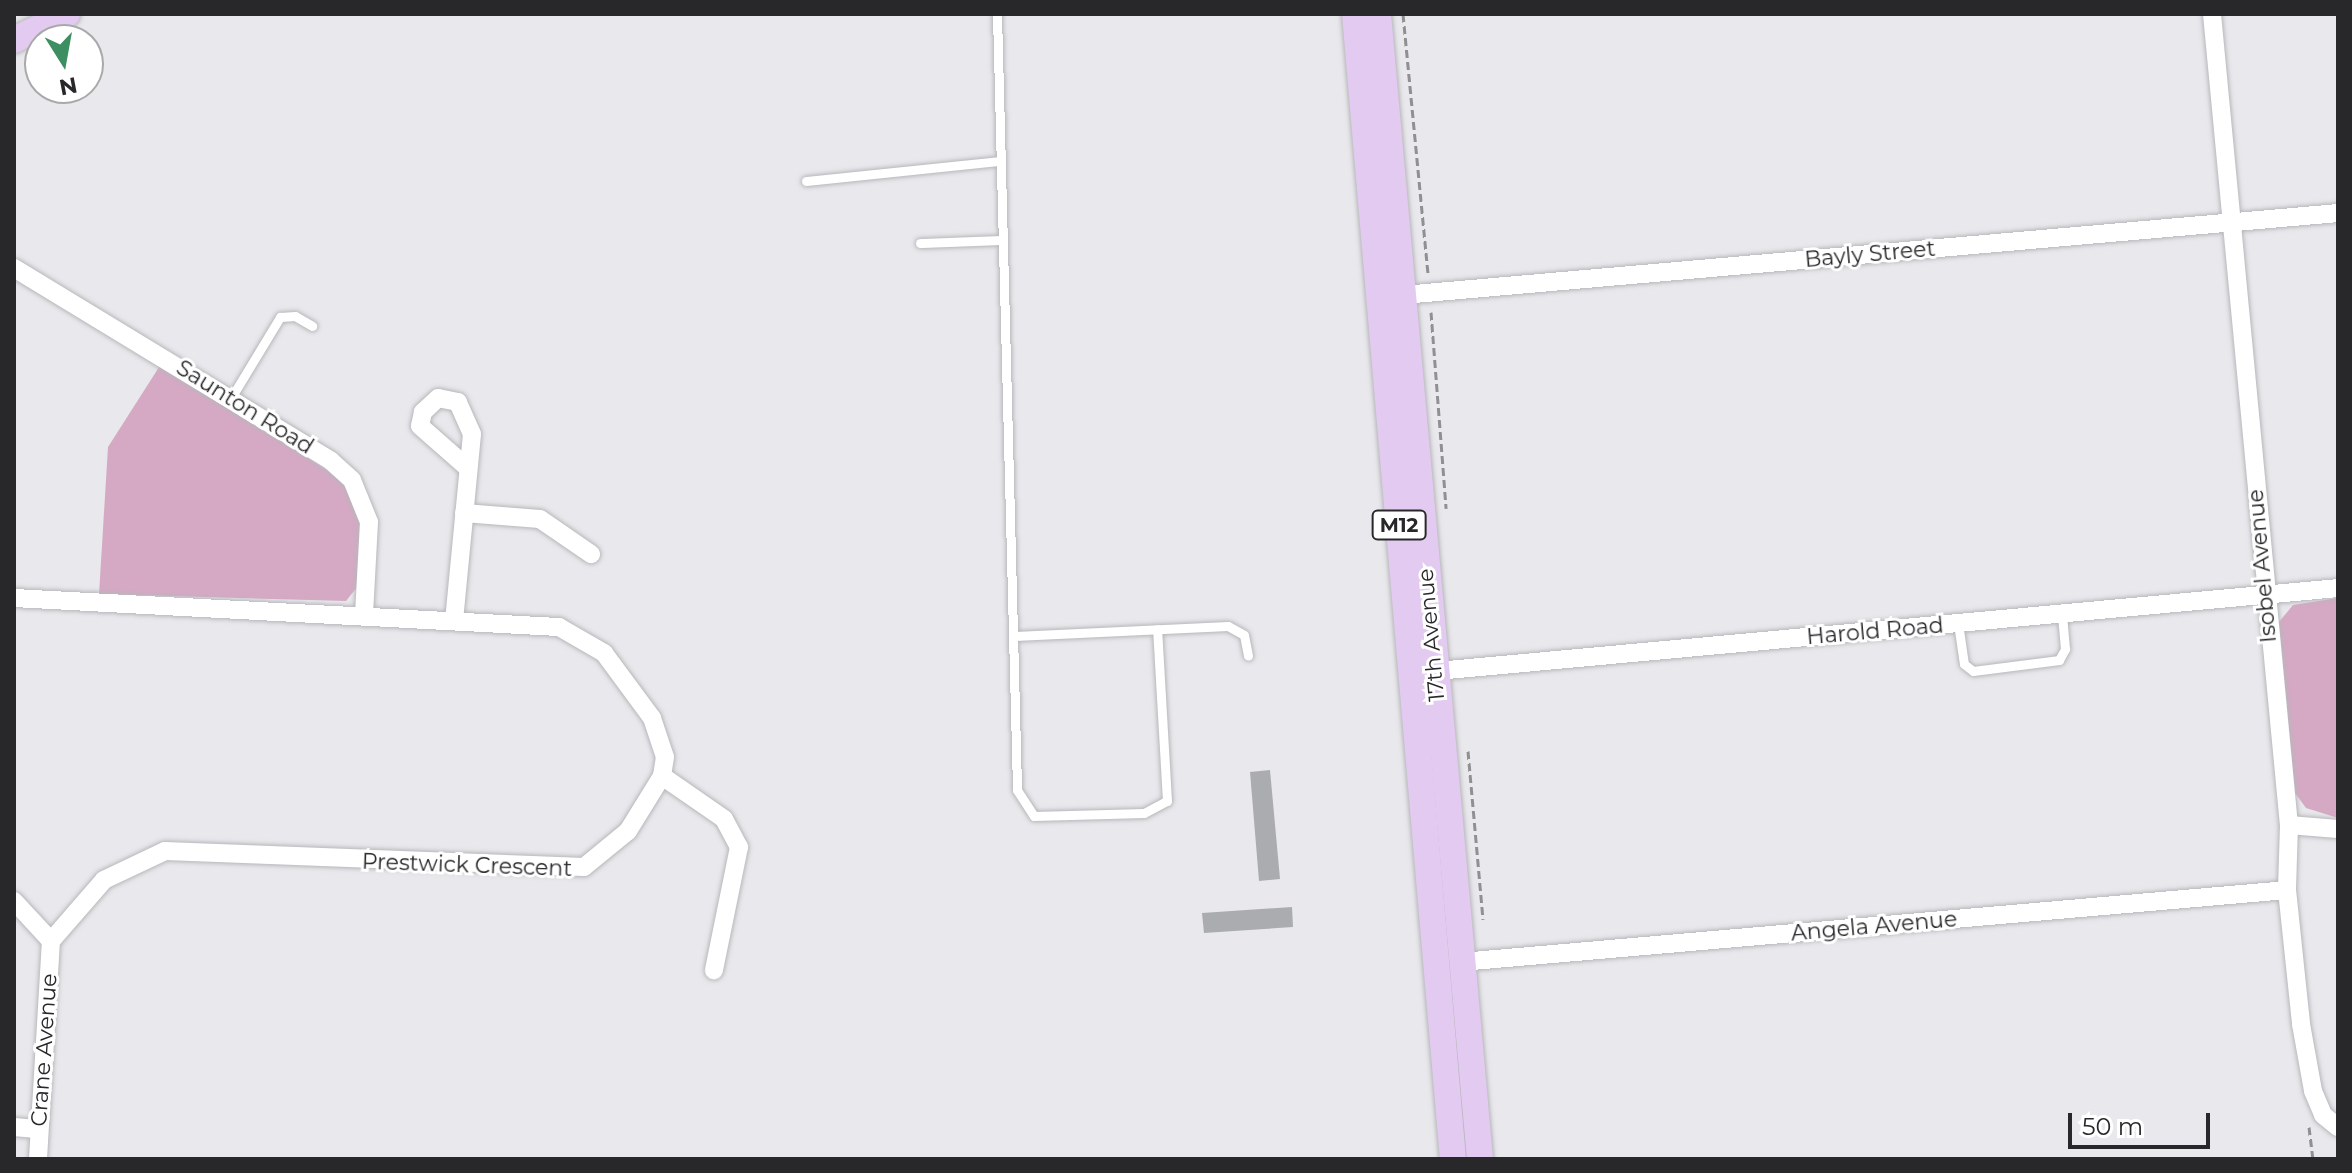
<!DOCTYPE html>
<html>
<head>
<meta charset="utf-8">
<style>
	body { margin:0 }
	#map { position:relative; width:2352px; height:1173px; overflow:hidden; background:#e9e9ed; font-family:Montserrat,sans-serif }
	div>[style] { position:absolute }
	[style*='--x'] { left:calc(var(--x)*1px); top:calc(var(--y)*1px); width:calc(var(--w)*1px); rotate:calc(var(--a)*1deg) }
	.green>* { inset:0; background:#d5a9c4 }
	.building>* { inset:0; background:#aaacb0 }
	.path>* { height:3px; margin-top:-1.5px; transform-origin:0; background:repeating-linear-gradient(90deg,#909093 0 8px,transparent 0 12px) }
	.roads { filter:drop-shadow(0 0 2px #b7b7bb) drop-shadow(0 0 2px #b7b7bb) }
	.service>* { height:9px; margin:-4.5px; padding:0 4.5px; transform-origin:4.5px; border-radius:4.5px; background:#fff }
	.minor>* { height:18px; margin:-9px; padding:0 9px; transform-origin:9px; border-radius:9px; background:#fff }
	.primary>* { height:26px; margin:-13px; padding:0 13px; transform-origin:13px; border-radius:13px; background:#e3caf0 }
	span { translate:-50% -50%; white-space:nowrap; text-align:center; line-height:1.15; -webkit-text-stroke:6px #fff; paint-order:stroke }
	.shield-label span { padding:2px 6px; background:#fff; border:2px solid; border-radius:6px; -webkit-text-stroke-width:0 }
	.shield-label { font-size:20px; color:#28282a; font-weight:700 }
	.street-label { font-size:22px; color:#28282a }
	.frame { position:absolute; inset:0; border:16px solid #28282a; pointer-events:none }
	.north { position:absolute; left:24px; top:24px; width:80px; height:80px; box-sizing:border-box; background:#fff; border:2px solid #a9a9aa; border-radius:50%; rotate:169deg; font-size:22px; font-weight:700; line-height:32px; text-align:center; color:#28282a }
	.north::after { content:''; display:block; margin:auto; width:28px; height:36px; background:#3d8e60; clip-path:polygon(50% 0,100% 100%,50% 72%,0 100%) }
	.scale { position:absolute; left:2068px; top:1113px; width:142px; height:36px; box-sizing:border-box; border:4px solid #28282a; border-top:0; padding-left:10px; font-size:24px; line-height:28px; white-space:nowrap; color:#28282a; -webkit-text-stroke:6px #fff; paint-order:stroke }
</style>
</head>
<body>
<div id="map">
	<div class="green">
		<div style="clip-path:polygon(161px 364px,344px 481px,361px 524px,358px 586px,346px 601px,99px 594px,108px 447px)"></div>
		<div style="clip-path:polygon(2338px 598px,2338px 818px,2306px 808px,2295px 793px,2279px 622px,2293px 605px)"></div>
	</div>
	<div class="building">
		<div style="clip-path:polygon(1270px 770px,1280px 879px,1259px 881px,1250px 772px)"></div>
		<div style="clip-path:polygon(1292px 907px,1293px 927px,1204px 933px,1202px 913px)"></div>
	</div>
	<div class="path">
		<div style="--x:1403;--y:14;--w:260;--a:84.5"></div>
		<div style="--x:1431;--y:312;--w:197;--a:85.6"></div>
		<div style="--x:1468;--y:751;--w:169;--a:84.9"></div>
		<div style="--x:2309;--y:1127;--w:32;--a:83"></div>
		<div style="--x:2332;--y:1159;--w:6;--a:-9"></div>
	</div>
	<div class="roads">
		<div class="service">
			<div style="--x:997;--y:14;--w:776;--a:88.52"></div>
			<div style="--x:1017;--y:790;--w:31;--a:57"></div>
			<div style="--x:1034;--y:816;--w:110;--a:-1.6"></div>
			<div style="--x:1144;--y:813;--w:26;--a:-28"></div>
			<div style="--x:1167;--y:801;--w:172;--a:-93.3"></div>
			<div style="--x:806;--y:181;--w:196;--a:-5.9"></div>
			<div style="--x:920;--y:243;--w:83;--a:-2.1"></div>
			<div style="--x:231;--y:398;--w:95;--a:-58.8"></div>
			<div style="--x:280;--y:317;--w:15;--a:-4"></div>
			<div style="--x:295;--y:316;--w:20;--a:30"></div>
			<div style="--x:1958;--y:623;--w:41;--a:81.7"></div>
			<div style="--x:1964;--y:664;--w:11;--a:38"></div>
			<div style="--x:1973;--y:671;--w:87;--a:-7.3"></div>
			<div style="--x:2059;--y:660;--w:13;--a:-61"></div>
			<div style="--x:2065;--y:649;--w:35;--a:-95"></div>
			<div style="--x:1015;--y:636;--w:213;--a:-2.7"></div>
			<div style="--x:1228;--y:626;--w:18;--a:29"></div>
			<div style="--x:1244;--y:635;--w:21;--a:79"></div>
		</div>
		<div class="minor">
			<div style="--x:2212;--y:14;--w:815;--a:84.58"></div>
			<div style="--x:2289;--y:825;--w:65;--a:91.8"></div>
			<div style="--x:2287;--y:890;--w:135;--a:84"></div>
			<div style="--x:2301;--y:1024;--w:68;--a:79.8"></div>
			<div style="--x:2313;--y:1091;--w:26;--a:67"></div>
			<div style="--x:2323;--y:1115;--w:19;--a:39"></div>
			<div style="--x:14;--y:268;--w:371;--a:31.3"></div>
			<div style="--x:331;--y:461;--w:28;--a:42"></div>
			<div style="--x:352;--y:480;--w:45;--a:68"></div>
			<div style="--x:369;--y:522;--w:93;--a:93.1"></div>
			<div style="--x:1403;--y:295;--w:939;--a:-5.01"></div>
			<div style="--x:464;--y:513;--w:76;--a:4.5"></div>
			<div style="--x:540;--y:519;--w:62;--a:34.5"></div>
			<div style="--x:14;--y:598;--w:546;--a:3.05"></div>
			<div style="--x:559;--y:627;--w:52;--a:30"></div>
			<div style="--x:604;--y:653;--w:81;--a:53.6"></div>
			<div style="--x:652;--y:718;--w:41;--a:71.6"></div>
			<div style="--x:665;--y:757;--w:19;--a:99"></div>
			<div style="--x:662;--y:776;--w:65;--a:121.7"></div>
			<div style="--x:628;--y:831;--w:57;--a:140.7"></div>
			<div style="--x:584;--y:867;--w:419;--a:-177.8"></div>
			<div style="--x:165;--y:851;--w:68;--a:154.6"></div>
			<div style="--x:104;--y:880;--w:81;--a:131"></div>
			<div style="--x:454;--y:621;--w:188;--a:-84.5"></div>
			<div style="--x:472;--y:434;--w:35;--a:-114"></div>
			<div style="--x:458;--y:402;--w:20;--a:-169"></div>
			<div style="--x:438;--y:398;--w:21;--a:137"></div>
			<div style="--x:423;--y:412;--w:14;--a:102"></div>
			<div style="--x:420;--y:426;--w:64;--a:41.2"></div>
			<div style="--x:1426;--y:672;--w:916;--a:-5.26"></div>
			<div style="--x:662;--y:776;--w:75;--a:34.7"></div>
			<div style="--x:724;--y:819;--w:32;--a:62"></div>
			<div style="--x:739;--y:847;--w:126;--a:101.5"></div>
			<div style="--x:2289;--y:825;--w:49;--a:4.7"></div>
			<div style="--x:14;--y:901;--w:54;--a:47.2"></div>
			<div style="--x:1461;--y:962;--w:829;--a:-4.98"></div>
			<div style="--x:14;--y:1127;--w:25;--a:5"></div>
			<div style="--x:38;--y:1159;--w:218;--a:-86.6"></div>
		</div>
		<div class="primary">
			<div style="--x:1355;--y:14;--w:1149;--a:85.11"></div>
			<div style="--x:1378;--y:14;--w:1150;--a:84.91"></div>
			<div style="--x:14;--y:40;--w:59;--a:-26.1"></div>
		</div>
	</div>
	<div class="shield-label">
		<span style="left:1399px;top:525px">M12</span>
	</div>
	<div class="street-label">
		<span style="left:1870px;top:254px;rotate:-5deg">Bayly Street</span>
		<span style="left:245px;top:407px;rotate:32deg">Saunton Road</span>
		<span style="left:2262px;top:566px;rotate:-95deg">Isobel Avenue</span>
		<span style="left:1875px;top:631px;rotate:-5deg">Harold Road</span>
		<span style="left:1431px;top:635px;rotate:-95deg">17th Avenue</span>
		<span style="left:467px;top:865px;rotate:2deg">Prestwick Crescent</span>
		<span style="left:1874px;top:926px;rotate:-5deg">Angela Avenue</span>
		<span style="left:44px;top:1050px;rotate:-86deg">Crane Avenue</span>
	</div>
	<div class="frame"></div>
	<div class="north">N</div>
	<div class="scale">50 m</div>
</div>
</body>
</html>
